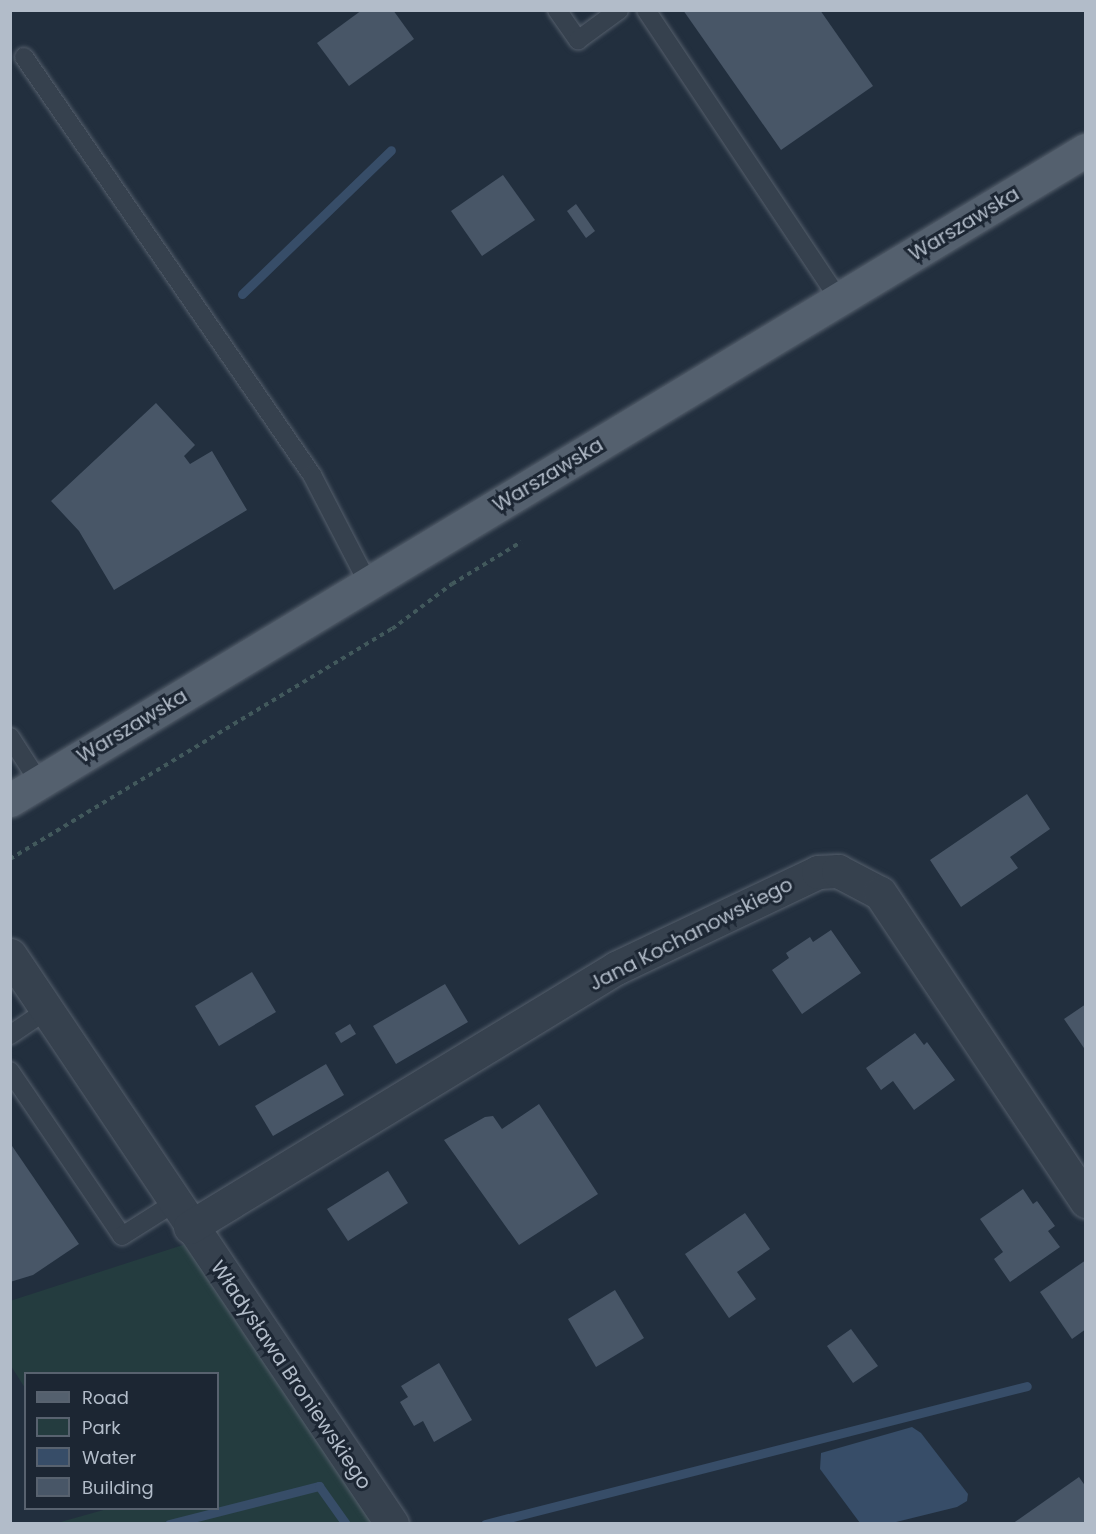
<!DOCTYPE html>
<html>
<head>
<meta charset="utf-8">
<style>
	body { margin:0 }
	#map { position:relative; width:1096px; height:1534px; overflow:hidden; background:#222f3e; font-family:Poppins,sans-serif }
	div>[style] { position:absolute }
	[style*='--x'] { left:calc(var(--x)*1px); top:calc(var(--y)*1px); width:calc(var(--w)*1px); rotate:calc(var(--a)*1deg) }
	.green>* { inset:0; background:#243c3f }
	.water>* { inset:0; background:#374d68 }
	.stream>* { height:9px; margin:-4.5px; padding:0 4.5px; transform-origin:4.5px; border-radius:4.5px; background:#374d68 }
	.building>* { inset:0; background:#485667 }
	.path>* { height:4px; margin-top:-2px; transform-origin:0; background:repeating-linear-gradient(90deg,#42595c 0 4.5px,transparent 0 9px) }
	.roads { filter:drop-shadow(0 0 2px #555f6c) drop-shadow(0 0 2px #555f6c) }
	.service>* { height:18px; margin:-9px; padding:0 9px; transform-origin:9px; border-radius:9px; background:#36414e }
	.minor>* { height:33px; margin:-16.5px; padding:0 16.5px; transform-origin:16.5px; border-radius:16.5px; background:#36414e }
	.primary>* { height:33px; margin:-16.5px; padding:0 16.5px; transform-origin:16.5px; border-radius:16.5px; background:#54606e }
	span { translate:-50% -50%; white-space:nowrap; text-align:center; line-height:1.15; -webkit-text-stroke:6px #1c2633; paint-order:stroke }
	.street-label { font-size:20px; color:#b2bcc9 }
	.frame { position:absolute; inset:0; border:12px solid #b2bcc9; pointer-events:none }
	.legend { position:absolute; left:24px; top:1372px; width:195px; height:138px; box-sizing:border-box; background:#1c2633; border:2px solid #58626f; margin:0; padding:8px 10px; list-style:none; font-size:18px; color:#b2bcc9 }
	.legend li { display:flex; align-items:center; gap:12px; height:30px }
	.legend b { width:30px; border:2px solid #58626f }
</style>
</head>
<body>
<div id="map">
	<div class="green">
		<div style="clip-path:polygon(192px 1242px,382px 1523px,57px 1523px,107px 1509px,218px 1508px,218px 1374px,26px 1374px,25px 1388px,11px 1366px,10px 1301px)"></div>
	</div>
	<div class="water">
		<div style="clip-path:polygon(912px 1427px,921px 1433px,968px 1494px,967px 1501px,957px 1507px,892px 1523px,860px 1523px,820px 1469px,821px 1453px)"></div>
	</div>
	<div class="stream">
		<div style="--x:242;--y:294;--w:207;--a:-44"></div>
		<div style="--x:169;--y:1524;--w:155;--a:-14.2"></div>
		<div style="--x:319;--y:1486;--w:47;--a:54.6"></div>
		<div style="--x:485;--y:1524;--w:559;--a:-14.28"></div>
	</div>
	<div class="building">
		<div style="clip-path:polygon(362px 10px,393px 10px,414px 39px,349px 86px,317px 43px)"></div>
		<div style="clip-path:polygon(683px 10px,820px 10px,873px 86px,781px 150px)"></div>
		<div style="clip-path:polygon(503px 175px,535px 220px,482px 256px,451px 211px)"></div>
		<div style="clip-path:polygon(576px 204px,595px 231px,586px 238px,567px 211px)"></div>
		<div style="clip-path:polygon(156px 403px,195px 445px,184px 456px,190px 464px,212px 451px,247px 510px,114px 590px,79px 531px,51px 501px)"></div>
		<div style="clip-path:polygon(1027px 794px,1050px 829px,1010px 857px,1018px 868px,961px 907px,930px 860px)"></div>
		<div style="clip-path:polygon(831px 930px,861px 973px,802px 1014px,772px 970px,789px 958px,786px 953px,810px 937px,813px 942px)"></div>
		<div style="clip-path:polygon(252px 972px,276px 1012px,219px 1046px,195px 1006px)"></div>
		<div style="clip-path:polygon(445px 984px,468px 1022px,396px 1064px,373px 1026px)"></div>
		<div style="clip-path:polygon(1086px 1004px,1086px 1051px,1064px 1019px)"></div>
		<div style="clip-path:polygon(350px 1024px,356px 1034px,341px 1043px,335px 1033px)"></div>
		<div style="clip-path:polygon(915px 1033px,924px 1045px,927px 1042px,955px 1080px,914px 1110px,893px 1081px,881px 1090px,866px 1068px)"></div>
		<div style="clip-path:polygon(326px 1064px,344px 1095px,273px 1136px,255px 1106px)"></div>
		<div style="clip-path:polygon(539px 1104px,598px 1194px,519px 1245px,444px 1140px,485px 1117px,493px 1116px,502px 1129px)"></div>
		<div style="clip-path:polygon(10px 1143px,79px 1244px,33px 1275px,10px 1282px)"></div>
		<div style="clip-path:polygon(388px 1171px,408px 1203px,348px 1241px,327px 1209px)"></div>
		<div style="clip-path:polygon(1023px 1189px,1033px 1204px,1037px 1201px,1055px 1226px,1048px 1231px,1060px 1247px,1010px 1282px,994px 1259px,1003px 1252px,980px 1219px)"></div>
		<div style="clip-path:polygon(745px 1213px,770px 1249px,737px 1272px,756px 1299px,729px 1318px,685px 1254px)"></div>
		<div style="clip-path:polygon(1086px 1260px,1086px 1329px,1072px 1339px,1040px 1292px)"></div>
		<div style="clip-path:polygon(615px 1290px,644px 1338px,596px 1367px,568px 1319px)"></div>
		<div style="clip-path:polygon(851px 1329px,878px 1366px,853px 1383px,827px 1346px)"></div>
		<div style="clip-path:polygon(439px 1363px,472px 1420px,434px 1442px,423px 1421px,414px 1426px,400px 1402px,408px 1397px,401px 1386px)"></div>
		<div style="clip-path:polygon(1079px 1477px,1086px 1487px,1086px 1524px,1012px 1524px)"></div>
	</div>
	<div class="path">
		<div style="--x:10;--y:859;--w:446;--a:-31.1"></div>
		<div style="--x:392;--y:629;--w:75;--a:-36.9"></div>
		<div style="--x:452;--y:584;--w:81;--a:-31.3"></div>
	</div>
	<div class="roads">
		<div class="service">
			<div style="--x:557;--y:10;--w:37;--a:55"></div>
			<div style="--x:578;--y:40;--w:51;--a:-36.2"></div>
			<div style="--x:646;--y:10;--w:348;--a:56.3"></div>
			<div style="--x:24;--y:57;--w:508;--a:55.43"></div>
			<div style="--x:312;--y:475;--w:122;--a:62.6"></div>
			<div style="--x:10;--y:737;--w:54;--a:57.2"></div>
			<div style="--x:10;--y:1035;--w:45;--a:-34"></div>
			<div style="--x:10;--y:1071;--w:199;--a:55.8"></div>
			<div style="--x:122;--y:1236;--w:62;--a:-32.4"></div>
		</div>
		<div class="minor">
			<div style="--x:10;--y:955;--w:685;--a:56.12"></div>
			<div style="--x:190;--y:1227;--w:499;--a:-31.3"></div>
			<div style="--x:616;--y:968;--w:224;--a:-25.4"></div>
			<div style="--x:818;--y:872;--w:20;--a:-3"></div>
			<div style="--x:838;--y:871;--w:47;--a:27.6"></div>
			<div style="--x:880;--y:893;--w:371;--a:56.2"></div>
		</div>
		<div class="primary">
			<div style="--x:10;--y:800;--w:1257;--a:-31.14"></div>
		</div>
	</div>
	<div class="street-label">
		<span style="left:964px;top:224px;rotate:-31deg">Warszawska</span>
		<span style="left:548px;top:475px;rotate:-31deg">Warszawska</span>
		<span style="left:132px;top:726px;rotate:-31deg">Warszawska</span>
		<span style="left:691px;top:934px;rotate:-27deg">Jana Kochanowskiego</span>
		<span style="left:291px;top:1375px;rotate:56deg">Władysława Broniewskiego</span>
	</div>
	<div class="frame"></div>
	<ul class="legend">
	<li><b style="height:8px;background:#54606e"></b>Road</li>
	<li><b style="height:16px;background:#243c3f"></b>Park</li>
	<li><b style="height:16px;background:#374d68"></b>Water</li>
	<li><b style="height:16px;background:#485667"></b>Building</li>
	</ul>
</div>
</body>
</html>
